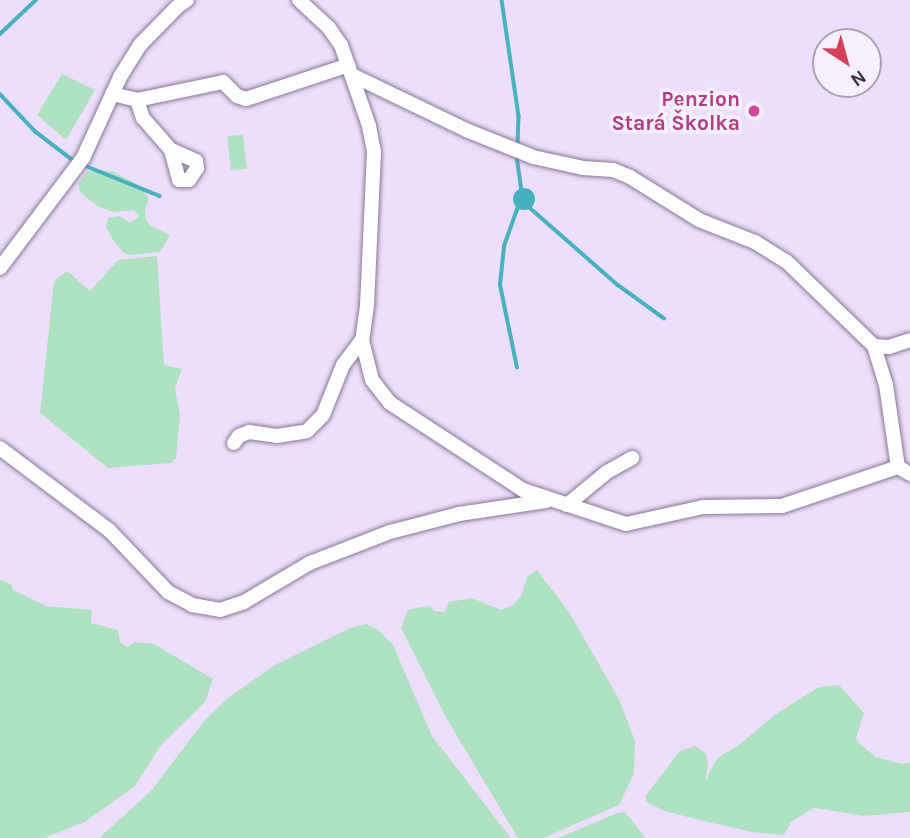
<!DOCTYPE html>
<html>
<head>
<meta charset="utf-8">
<style>
	body { margin:0 }
	#map { position:relative; width:910px; height:838px; overflow:hidden; background:#eedefd; font-family:Karla,sans-serif }
	div>[style] { position:absolute }
	[style*='--x'] { left:calc(var(--x)*1px); top:calc(var(--y)*1px); width:calc(var(--w)*1px); rotate:calc(var(--a)*1deg) }
	.green>* { inset:0; background:#afe2c0 }
	.water>* { inset:0; background:#46b1c1 }
	.round { border-radius:50% }
	.stream>* { height:3.5px; margin:-1.75px; padding:0 1.75px; transform-origin:1.75px; border-radius:1.75px; background:#46b1c1 }
	.roads { filter:drop-shadow(0 0 2px #867893) drop-shadow(0 0 2px #867893) }
	.minor>* { height:14px; margin:-7px; padding:0 7px; transform-origin:7px; border-radius:7px; background:#fff }
	.dots>* { width:19px; height:19px; translate:-50% -50%; box-sizing:border-box; border:4px solid #f6f0fc; border-radius:50% }
	span { translate:-50% -50%; white-space:nowrap; text-align:center; line-height:1.15; -webkit-text-stroke:7px #f6f0fc; paint-order:stroke }
	.hotel-label { font-size:21px; color:#b23c85; font-weight:700 }
	.right { translate:-100% -50%; text-align:right }
	.north { position:absolute; left:812px; top:28px; width:70px; height:70px; box-sizing:border-box; background:#f6f0fc; border:2px solid #aaa4b0; border-radius:50%; rotate:144deg; font-size:19px; font-weight:700; line-height:28px; text-align:center; color:#38323e }
	.north::after { content:''; display:block; margin:auto; width:24px; height:32px; background:#d24156; clip-path:polygon(50% 0,100% 100%,50% 72%,0 100%) }
</style>
</head>
<body>
<div id="map">
	<div class="green">
		<div style="clip-path:polygon(62px 74px,95px 90px,66px 140px,37px 115px)"></div>
		<div style="clip-path:polygon(243px 135px,247px 169px,231px 170px,227px 136px)"></div>
		<div style="clip-path:polygon(96px 170px,114px 172px,140px 186px,149px 199px,145px 210px,146px 220px,151px 226px,170px 235px,160px 252px,131px 255px,124px 253px,113px 240px,106px 227px,108px 218px,119px 216px,131px 223px,139px 216px,134px 210px,113px 212px,97px 206px,80px 192px,78px 184px,87px 172px)"></div>
		<div style="clip-path:polygon(157px 256px,164px 365px,182px 369px,175px 388px,180px 416px,176px 458px,172px 463px,108px 468px,40px 413px,54px 281px,67px 271px,90px 291px,118px 260px)"></div>
		<div style="clip-path:polygon(537px 570px,569px 612px,619px 699px,635px 741px,634px 774px,619px 805px,543px 838px,518px 838px,448px 721px,401px 628px,408px 610px,421px 607px,430px 606px,434px 611px,445px 612px,449px 602px,472px 598px,501px 610px,513px 605px,521px 596px,527px 577px)"></div>
		<div style="clip-path:polygon(0 579px,12px 585px,13px 590px,46px 606px,92px 610px,91px 623px,118px 630px,120px 642px,127px 647px,135px 642px,154px 644px,213px 679px,205px 702px,161px 745px,135px 786px,85px 822px,44px 838px,0 838px)"></div>
		<div style="clip-path:polygon(366px 624px,379px 630px,393px 645px,432px 736px,511px 838px,99px 838px,151px 791px,204px 721px,228px 698px,275px 665px,350px 628px)"></div>
		<div style="clip-path:polygon(839px 685px,864px 713px,856px 738px,859px 743px,876px 757px,902px 764px,910px 762px,910px 812px,864px 816px,814px 808px,791px 822px,784px 835px,752px 832px,699px 820px,665px 811px,646px 802px,646px 795px,680px 751px,695px 746px,706px 754px,708px 765px,705px 782px,717px 758px,739px 745px,776px 714px,819px 687px)"></div>
		<div style="clip-path:polygon(625px 812px,646px 838px,558px 838px,617px 813px)"></div>
	</div>
	<div class="water">
		<div class="round" style="left:513px;top:188px;width:22px;height:22px"></div>
	</div>
	<div class="stream">
		<div style="--x:502;--y:0;--w:117;--a:81.7"></div>
		<div style="--x:519;--y:116;--w:29;--a:92"></div>
		<div style="--x:0;--y:34;--w:50;--a:-43.4"></div>
		<div style="--x:0;--y:94;--w:52;--a:46.5"></div>
		<div style="--x:36;--y:132;--w:48;--a:37.3"></div>
		<div style="--x:517;--y:156;--w:37;--a:82"></div>
		<div style="--x:81;--y:164;--w:85;--a:22.1"></div>
		<div style="--x:528;--y:206;--w:120;--a:41.3"></div>
		<div style="--x:618;--y:285;--w:57;--a:35.7"></div>
		<div style="--x:517;--y:368;--w:85;--a:-101.6"></div>
		<div style="--x:500;--y:285;--w:39;--a:-84"></div>
		<div style="--x:504;--y:246;--w:41;--a:-70.3"></div>
	</div>
	<div class="roads">
		<div class="minor">
			<div style="--x:299;--y:0;--w:41;--a:43"></div>
			<div style="--x:329;--y:28;--w:21;--a:55"></div>
			<div style="--x:341;--y:45;--w:86;--a:70.9"></div>
			<div style="--x:369;--y:126;--w:26;--a:79"></div>
			<div style="--x:374;--y:152;--w:154;--a:92.6"></div>
			<div style="--x:367;--y:306;--w:34;--a:98"></div>
			<div style="--x:362;--y:340;--w:41;--a:76"></div>
			<div style="--x:372;--y:380;--w:29;--a:52"></div>
			<div style="--x:390;--y:403;--w:159;--a:33.2"></div>
			<div style="--x:523;--y:490;--w:108;--a:18.3"></div>
			<div style="--x:626;--y:524;--w:79;--a:-12.4"></div>
			<div style="--x:703;--y:507;--w:79;--a:-0.7"></div>
			<div style="--x:782;--y:506;--w:122;--a:-18.6"></div>
			<div style="--x:898;--y:467;--w:14;--a:30"></div>
			<div style="--x:354;--y:76;--w:124;--a:25.7"></div>
			<div style="--x:466;--y:130;--w:72;--a:21.9"></div>
			<div style="--x:533;--y:157;--w:51;--a:12.4"></div>
			<div style="--x:583;--y:168;--w:30;--a:4"></div>
			<div style="--x:613;--y:170;--w:18;--a:22"></div>
			<div style="--x:630;--y:177;--w:81;--a:31.9"></div>
			<div style="--x:699;--y:220;--w:60;--a:21.4"></div>
			<div style="--x:755;--y:242;--w:36;--a:32"></div>
			<div style="--x:786;--y:261;--w:122;--a:44"></div>
			<div style="--x:874;--y:346;--w:41;--a:72.9"></div>
			<div style="--x:886;--y:385;--w:83;--a:81.7"></div>
			<div style="--x:112;--y:94;--w:26;--a:13"></div>
			<div style="--x:137;--y:100;--w:88;--a:-11.8"></div>
			<div style="--x:223;--y:82;--w:20;--a:45"></div>
			<div style="--x:237;--y:96;--w:9;--a:18"></div>
			<div style="--x:246;--y:99;--w:108;--a:-18.3"></div>
			<div style="--x:137;--y:100;--w:19;--a:72"></div>
			<div style="--x:143;--y:118;--w:43;--a:48.8"></div>
			<div style="--x:171;--y:150;--w:31;--a:75"></div>
			<div style="--x:179;--y:180;--w:10;--a:0"></div>
			<div style="--x:189;--y:180;--w:14;--a:-56"></div>
			<div style="--x:197;--y:168;--w:7;--a:-98"></div>
			<div style="--x:196;--y:161;--w:27;--a:-156"></div>
			<div style="--x:0;--y:268;--w:138;--a:-53"></div>
			<div style="--x:83;--y:158;--w:89;--a:-65.4"></div>
			<div style="--x:120;--y:77;--w:38;--a:-58"></div>
			<div style="--x:140;--y:45;--w:53;--a:-45.8"></div>
			<div style="--x:177;--y:7;--w:12;--a:-35"></div>
			<div style="--x:874;--y:346;--w:15;--a:4"></div>
			<div style="--x:889;--y:347;--w:22;--a:-18"></div>
			<div style="--x:234;--y:443;--w:9;--a:-54"></div>
			<div style="--x:239;--y:436;--w:11;--a:-22"></div>
			<div style="--x:249;--y:432;--w:28;--a:8"></div>
			<div style="--x:277;--y:436;--w:30;--a:-9"></div>
			<div style="--x:307;--y:431;--w:23;--a:-45"></div>
			<div style="--x:323;--y:415;--w:54;--a:-68.2"></div>
			<div style="--x:343;--y:365;--w:31;--a:-53"></div>
			<div style="--x:0;--y:448;--w:136;--a:37"></div>
			<div style="--x:109;--y:530;--w:86;--a:46.4"></div>
			<div style="--x:168;--y:592;--w:27;--a:28"></div>
			<div style="--x:192;--y:605;--w:28;--a:10"></div>
			<div style="--x:220;--y:610;--w:25;--a:-18"></div>
			<div style="--x:244;--y:602;--w:77;--a:-30.6"></div>
			<div style="--x:310;--y:563;--w:86;--a:-21.2"></div>
			<div style="--x:390;--y:532;--w:71;--a:-14.6"></div>
			<div style="--x:459;--y:514;--w:88;--a:-8.5"></div>
			<div style="--x:567;--y:505;--w:52;--a:-39.5"></div>
			<div style="--x:607;--y:472;--w:29;--a:-29"></div>
		</div>
	</div>
	<div class="dots">
		<div style="left:754px;top:111px;background:#d1479c"></div>
	</div>
	<div class="hotel-label">
		<span class="right" style="left:740px;top:111px">Penzion<br>Stará Školka</span>
	</div>
	<div class="north">N</div>
</div>
</body>
</html>
